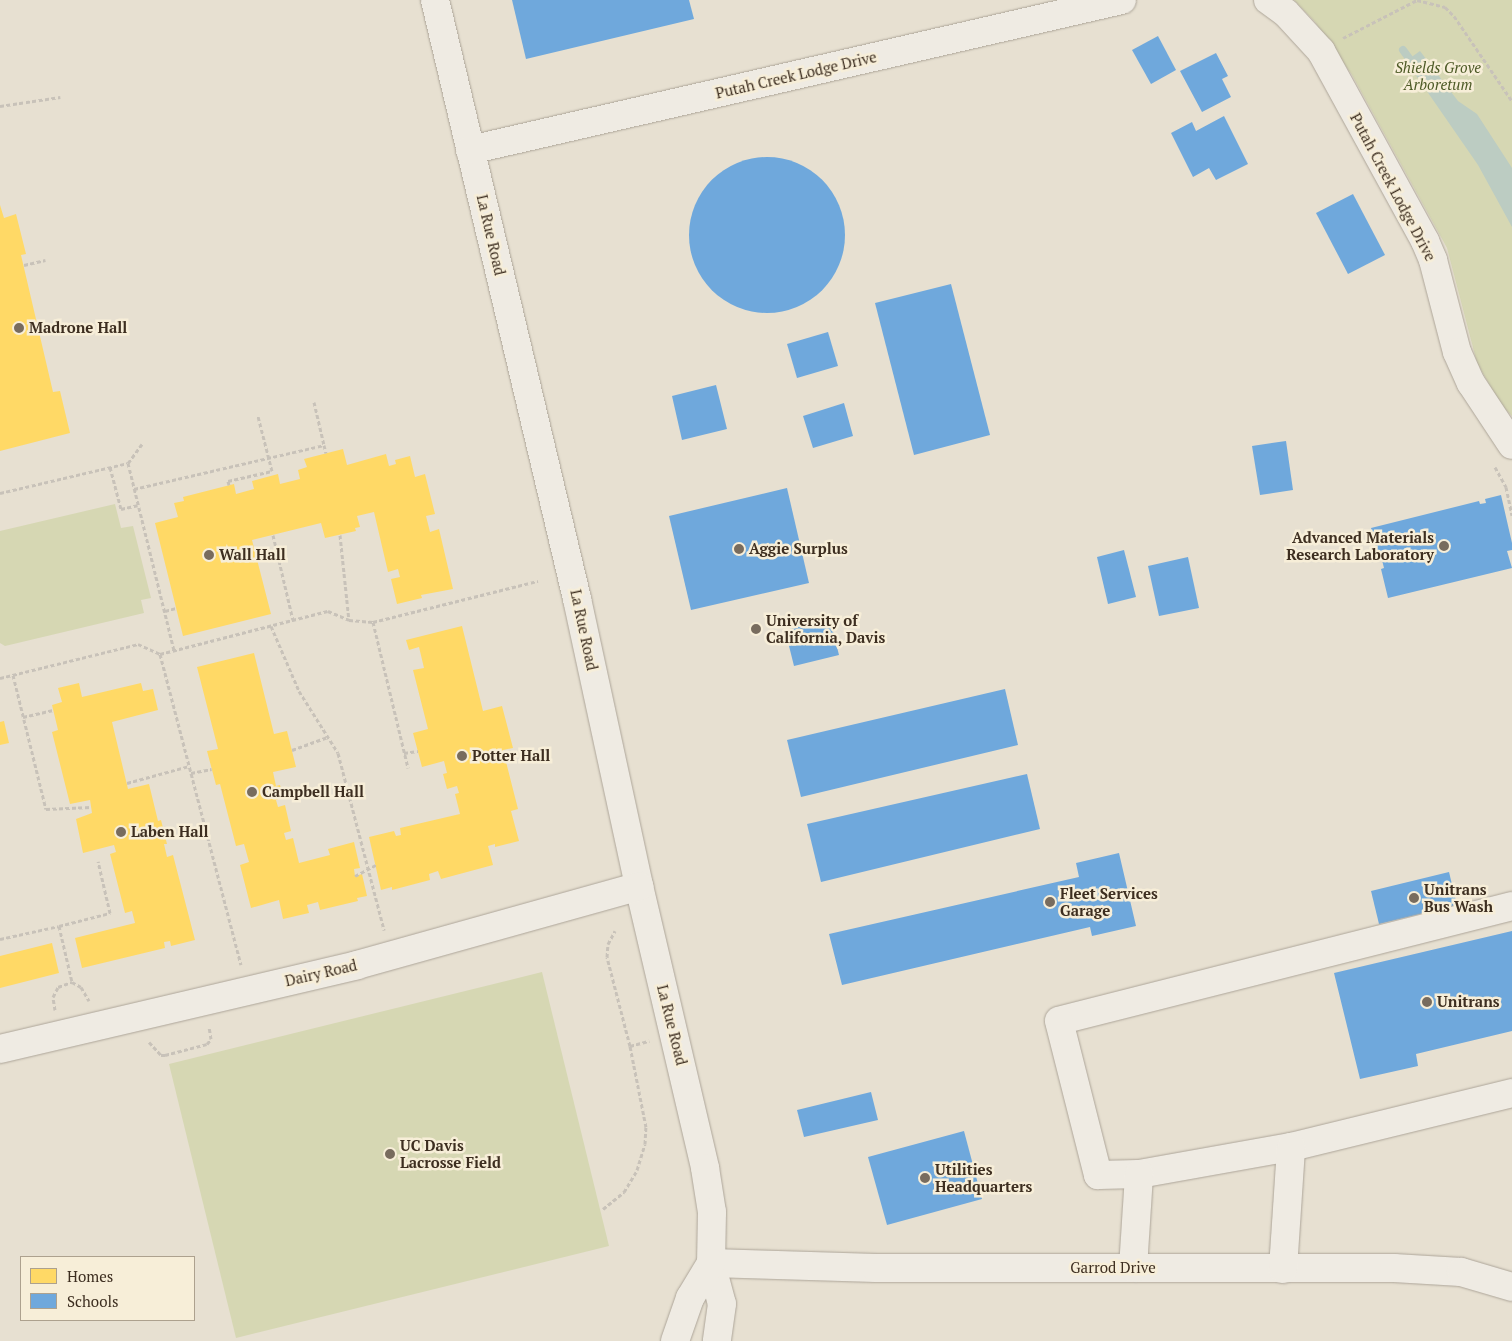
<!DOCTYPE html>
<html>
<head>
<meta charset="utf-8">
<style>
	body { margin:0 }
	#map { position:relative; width:1512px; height:1341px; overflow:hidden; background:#e7e0d1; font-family:"PT Serif",serif }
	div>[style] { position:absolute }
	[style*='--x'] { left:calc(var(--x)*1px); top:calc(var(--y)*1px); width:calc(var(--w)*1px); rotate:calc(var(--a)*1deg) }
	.green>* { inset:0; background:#d6d7b3 }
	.water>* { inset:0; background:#bcccc2 }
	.homes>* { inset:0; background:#ffd966 }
	.schools>* { inset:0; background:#6fa8dc }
	.round { border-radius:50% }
	.stream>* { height:8px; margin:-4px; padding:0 4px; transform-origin:4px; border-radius:4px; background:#bcccc2 }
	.path>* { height:3px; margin-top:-1.5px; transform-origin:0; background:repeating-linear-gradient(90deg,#c8c2b9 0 4px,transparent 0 6.5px) }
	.roads { filter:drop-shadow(0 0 1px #ada599) drop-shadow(0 0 1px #ada599) }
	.minor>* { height:28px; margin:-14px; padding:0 14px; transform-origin:14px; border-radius:14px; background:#efebe3 }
	.dots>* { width:14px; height:14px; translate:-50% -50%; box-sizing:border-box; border:2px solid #f7eed8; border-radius:50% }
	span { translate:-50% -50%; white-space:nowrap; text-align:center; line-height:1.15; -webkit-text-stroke:5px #f7eed8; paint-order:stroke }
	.park-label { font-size:15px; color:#4d5a26; font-style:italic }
	.street-label { font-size:15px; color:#3d2e20 }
	.poi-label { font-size:15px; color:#3d2e20; font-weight:700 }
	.left { translate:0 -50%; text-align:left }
	.right { translate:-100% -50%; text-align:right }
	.legend { position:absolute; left:20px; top:1256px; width:175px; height:65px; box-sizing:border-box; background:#f7eed8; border:1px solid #ada18e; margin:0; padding:6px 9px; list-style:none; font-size:15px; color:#3d2e20 }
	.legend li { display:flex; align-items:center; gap:10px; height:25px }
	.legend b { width:25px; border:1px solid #ada18e }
</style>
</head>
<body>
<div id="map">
	<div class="green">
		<div style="clip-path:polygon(1294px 0,1512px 0,1512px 416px,1501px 405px,1477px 363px,1447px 248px,1352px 75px,1315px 22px)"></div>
		<div style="clip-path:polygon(115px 504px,121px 528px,133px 526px,151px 598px,141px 600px,144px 613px,5px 646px,0 643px,0 531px)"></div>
		<div style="clip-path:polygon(542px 972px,609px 1246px,236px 1338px,169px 1064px)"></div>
	</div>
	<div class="water">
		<div style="clip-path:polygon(1420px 51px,1458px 101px,1477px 114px,1512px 168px,1512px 227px,1478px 165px,1406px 61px)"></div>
	</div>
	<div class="homes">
		<div style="clip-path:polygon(0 205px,4px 218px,16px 214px,26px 254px,21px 255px,53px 392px,60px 391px,70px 433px,0 451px)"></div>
		<div style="clip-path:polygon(343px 449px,347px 465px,386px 454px,389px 466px,396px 464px,395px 460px,410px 456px,415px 477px,425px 474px,435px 514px,426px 516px,430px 532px,439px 529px,453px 589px,421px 595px,422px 598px,397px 604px,391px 579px,400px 577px,398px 569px,388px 572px,374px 512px,357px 516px,360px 527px,355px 528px,356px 531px,325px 538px,321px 523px,252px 540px,271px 614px,183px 636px,155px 523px,178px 517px,174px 503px,184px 501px,183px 497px,234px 484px,236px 494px,254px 489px,252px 481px,278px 474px,280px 484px,300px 479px,298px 470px,307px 467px,304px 459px)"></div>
		<div style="clip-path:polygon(462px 626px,483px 711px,502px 706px,513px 748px,503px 750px,518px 809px,511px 811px,519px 841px,495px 847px,495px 844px,488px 846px,493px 865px,441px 879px,438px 871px,429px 874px,430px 880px,392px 890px,392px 887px,381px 890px,369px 837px,394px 831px,396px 836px,401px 835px,400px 828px,460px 814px,455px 794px,459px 793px,457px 786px,447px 789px,443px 774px,447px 773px,444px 761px,422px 767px,413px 733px,428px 729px,413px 670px,424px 668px,419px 647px,409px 650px,406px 640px)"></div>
		<div style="clip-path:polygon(254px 653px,274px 734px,287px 731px,296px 767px,273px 772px,276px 786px,280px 785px,283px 798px,276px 800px,278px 807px,285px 805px,291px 831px,284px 833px,286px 840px,293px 838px,299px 863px,330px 855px,328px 849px,354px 842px,360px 868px,354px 869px,355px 876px,362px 874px,367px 896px,357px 898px,358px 901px,320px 910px,318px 902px,307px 905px,309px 913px,283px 919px,279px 900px,251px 908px,240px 865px,249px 862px,244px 844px,236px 846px,220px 784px,216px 785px,207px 751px,218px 749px,197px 667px)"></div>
		<div style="clip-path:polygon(79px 683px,82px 697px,141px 683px,143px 691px,153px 689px,158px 710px,112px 722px,128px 789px,149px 784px,158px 821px,161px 820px,167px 844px,164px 844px,167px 857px,173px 855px,195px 940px,171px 946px,170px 941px,164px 942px,165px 948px,82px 968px,75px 938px,135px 923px,132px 911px,125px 913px,110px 854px,116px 852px,114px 845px,83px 853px,76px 819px,92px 813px,90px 800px,70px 804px,52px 732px,58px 730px,52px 705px,62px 702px,58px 688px)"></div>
		<div style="clip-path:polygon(4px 721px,9px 743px,0 745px,0 722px)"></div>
		<div style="clip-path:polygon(52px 943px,59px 973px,0 988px,0 956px)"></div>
	</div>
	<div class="schools">
		<div style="clip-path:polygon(512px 0,689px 0,694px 19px,526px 59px)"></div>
		<div style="clip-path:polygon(1158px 36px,1176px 70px,1151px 84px,1132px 50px)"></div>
		<div style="clip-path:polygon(1216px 53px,1228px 76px,1222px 79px,1231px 97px,1202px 112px,1180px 71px)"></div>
		<div style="clip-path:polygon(1224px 116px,1248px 164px,1216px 180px,1209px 168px,1193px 177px,1171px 133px,1192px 122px,1196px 131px)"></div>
		<div class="round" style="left:689px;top:157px;width:156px;height:156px"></div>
		<div style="clip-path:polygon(1353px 194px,1385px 255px,1348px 274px,1316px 213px)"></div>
		<div style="clip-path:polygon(951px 284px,990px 435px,914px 455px,875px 303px)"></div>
		<div style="clip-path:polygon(828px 332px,838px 366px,797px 378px,787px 344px)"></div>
		<div style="clip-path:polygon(716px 385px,727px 429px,682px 440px,672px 396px)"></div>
		<div style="clip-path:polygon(844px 403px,853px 436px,813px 448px,803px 416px)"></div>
		<div style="clip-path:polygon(1286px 441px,1293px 490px,1260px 495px,1252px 446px)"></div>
		<div style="clip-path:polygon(787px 488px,809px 583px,691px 610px,669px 516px)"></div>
		<div style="clip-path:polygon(1501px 495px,1512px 543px,1512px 550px,1507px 551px,1512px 568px,1388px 598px,1381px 569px,1384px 568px,1382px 560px,1379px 561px,1371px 528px,1479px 501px,1480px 504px,1486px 503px,1485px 499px)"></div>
		<div style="clip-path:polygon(1124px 550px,1136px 597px,1108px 604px,1097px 557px)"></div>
		<div style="clip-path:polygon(1188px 557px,1199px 608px,1159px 616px,1148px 566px)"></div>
		<div style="clip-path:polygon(830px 619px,839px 655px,794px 666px,785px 630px)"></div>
		<div style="clip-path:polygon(1005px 689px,1018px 745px,801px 797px,787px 740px)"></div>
		<div style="clip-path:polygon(1027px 774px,1040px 829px,821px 882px,807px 824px)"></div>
		<div style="clip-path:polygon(1119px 853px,1136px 926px,1092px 936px,1090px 927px,842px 985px,829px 934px,1079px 877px,1076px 863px)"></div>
		<div style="clip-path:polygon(1449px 872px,1457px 905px,1379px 924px,1371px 891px)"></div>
		<div style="clip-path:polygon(1512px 931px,1512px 1031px,1416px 1054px,1418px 1066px,1360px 1079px,1334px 973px)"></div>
		<div style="clip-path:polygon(871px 1092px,878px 1120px,804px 1137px,797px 1110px)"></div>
		<div style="clip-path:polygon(964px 1131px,982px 1199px,887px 1225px,868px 1157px)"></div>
	</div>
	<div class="stream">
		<div style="--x:1403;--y:50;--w:19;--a:54"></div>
	</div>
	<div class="path">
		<div style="--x:1417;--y:0;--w:29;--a:14"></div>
		<div style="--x:1445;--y:7;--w:13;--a:45"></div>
		<div style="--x:1454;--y:16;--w:103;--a:55.7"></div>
		<div style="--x:1343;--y:38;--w:83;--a:-27.2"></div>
		<div style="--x:0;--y:106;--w:61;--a:-8.5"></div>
		<div style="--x:24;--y:265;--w:22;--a:-13"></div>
		<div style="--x:314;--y:402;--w:44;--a:76.9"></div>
		<div style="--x:142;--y:444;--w:24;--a:126"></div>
		<div style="--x:128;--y:463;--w:193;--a:76.2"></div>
		<div style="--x:110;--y:467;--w:43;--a:75.3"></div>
		<div style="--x:121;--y:509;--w:17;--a:-13"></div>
		<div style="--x:1495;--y:467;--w:23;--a:61"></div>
		<div style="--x:1506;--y:487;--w:29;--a:78"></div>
		<div style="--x:229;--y:485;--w:4;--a:-104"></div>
		<div style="--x:228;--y:481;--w:45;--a:-12.8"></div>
		<div style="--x:272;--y:471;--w:57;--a:-104.3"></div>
		<div style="--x:134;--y:489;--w:195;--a:-13"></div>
		<div style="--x:324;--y:445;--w:8;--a:76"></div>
		<div style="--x:0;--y:493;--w:131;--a:-13.2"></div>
		<div style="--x:273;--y:535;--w:87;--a:76.8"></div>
		<div style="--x:340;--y:535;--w:85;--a:84"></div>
		<div style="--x:165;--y:611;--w:11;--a:-15"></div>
		<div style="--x:373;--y:622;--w:150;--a:76.5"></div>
		<div style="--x:271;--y:626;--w:71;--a:66.7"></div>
		<div style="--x:299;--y:691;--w:73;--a:57.8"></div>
		<div style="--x:338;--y:753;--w:183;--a:75.4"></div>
		<div style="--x:160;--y:654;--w:321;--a:75.4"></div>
		<div style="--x:13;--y:675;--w:138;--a:76.2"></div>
		<div style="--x:46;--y:809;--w:45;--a:-2.5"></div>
		<div style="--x:0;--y:678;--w:142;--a:-13.8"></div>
		<div style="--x:138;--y:644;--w:24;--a:24"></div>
		<div style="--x:160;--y:654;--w:173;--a:-14.4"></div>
		<div style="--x:328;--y:611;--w:23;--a:23"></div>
		<div style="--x:349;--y:620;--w:24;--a:5"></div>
		<div style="--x:373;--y:622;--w:170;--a:-14"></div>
		<div style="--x:23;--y:717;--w:31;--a:-13"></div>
		<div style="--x:292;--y:750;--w:38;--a:-20"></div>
		<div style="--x:404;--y:753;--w:14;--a:-8"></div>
		<div style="--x:191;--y:773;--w:21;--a:-11"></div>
		<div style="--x:127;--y:783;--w:64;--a:-15.3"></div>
		<div style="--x:355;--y:876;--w:24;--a:-28"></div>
		<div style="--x:59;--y:926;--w:53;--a:-14.3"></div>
		<div style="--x:110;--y:913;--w:53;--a:-103"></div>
		<div style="--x:0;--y:939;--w:60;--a:-12.4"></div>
		<div style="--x:59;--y:926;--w:57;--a:76.9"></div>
		<div style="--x:55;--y:1010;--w:13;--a:-99"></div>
		<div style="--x:53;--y:997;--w:11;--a:-63"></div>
		<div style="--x:58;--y:987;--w:15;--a:-20"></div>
		<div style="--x:72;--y:982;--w:10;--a:29"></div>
		<div style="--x:81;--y:987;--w:16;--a:60"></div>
		<div style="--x:149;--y:1042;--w:18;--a:47"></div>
		<div style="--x:161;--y:1055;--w:4;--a:0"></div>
		<div style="--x:165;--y:1055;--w:43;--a:-14.7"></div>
		<div style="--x:207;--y:1044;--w:6;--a:-51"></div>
		<div style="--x:211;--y:1039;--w:12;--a:-99"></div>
		<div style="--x:630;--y:1046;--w:20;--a:-15"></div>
		<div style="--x:603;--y:1209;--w:27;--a:-39"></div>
		<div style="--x:624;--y:1192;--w:26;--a:-59"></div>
		<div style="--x:637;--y:1170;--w:27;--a:-73"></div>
		<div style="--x:645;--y:1144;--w:17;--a:-87"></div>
		<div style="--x:646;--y:1127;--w:83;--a:-101.2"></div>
		<div style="--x:630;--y:1046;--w:92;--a:-104.5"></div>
		<div style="--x:607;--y:957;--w:13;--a:-86"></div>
		<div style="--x:608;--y:944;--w:15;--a:-62"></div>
	</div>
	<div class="roads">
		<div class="minor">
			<div style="--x:435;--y:0;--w:616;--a:76.66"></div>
			<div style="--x:577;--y:599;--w:294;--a:77.8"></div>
			<div style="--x:639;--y:886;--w:290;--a:76.8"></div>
			<div style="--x:705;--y:1168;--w:45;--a:81"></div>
			<div style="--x:712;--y:1212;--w:51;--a:91.1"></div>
			<div style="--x:711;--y:1263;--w:42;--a:75"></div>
			<div style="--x:722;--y:1304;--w:37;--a:98"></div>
			<div style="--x:1268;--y:0;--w:22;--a:36"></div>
			<div style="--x:1286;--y:13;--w:52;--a:47.4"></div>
			<div style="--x:1321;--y:51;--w:217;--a:61.3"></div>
			<div style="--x:1425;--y:241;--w:21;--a:67"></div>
			<div style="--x:1433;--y:260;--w:95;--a:75.4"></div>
			<div style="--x:1457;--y:352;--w:34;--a:66"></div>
			<div style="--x:1471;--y:383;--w:74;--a:56.5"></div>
			<div style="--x:470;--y:150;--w:669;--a:-12.96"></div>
			<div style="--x:1512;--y:906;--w:467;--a:165.8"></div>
			<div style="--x:1059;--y:1021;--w:159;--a:75.8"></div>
			<div style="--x:1098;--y:1175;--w:41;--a:-1.4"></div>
			<div style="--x:1139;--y:1174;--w:154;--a:-10.1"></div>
			<div style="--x:1291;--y:1147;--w:228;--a:-13.7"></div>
			<div style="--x:0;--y:1049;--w:367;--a:-13.2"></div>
			<div style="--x:357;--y:965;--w:293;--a:-15.6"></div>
			<div style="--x:711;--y:1263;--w:165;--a:1.7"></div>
			<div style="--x:876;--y:1268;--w:518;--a:0"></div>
			<div style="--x:1394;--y:1268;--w:67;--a:3.4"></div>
			<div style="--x:1461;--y:1272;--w:53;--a:16.4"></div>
			<div style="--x:1133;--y:1268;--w:94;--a:-86.3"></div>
			<div style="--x:1283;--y:1269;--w:122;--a:-86.2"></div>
			<div style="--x:675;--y:1341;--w:46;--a:-70.8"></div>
			<div style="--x:690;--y:1298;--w:41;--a:-59"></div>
		</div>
	</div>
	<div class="dots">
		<div style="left:19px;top:328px;background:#786c5e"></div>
		<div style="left:1444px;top:546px;background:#786c5e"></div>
		<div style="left:739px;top:549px;background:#786c5e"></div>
		<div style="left:209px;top:555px;background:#786c5e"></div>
		<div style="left:756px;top:629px;background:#786c5e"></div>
		<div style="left:462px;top:756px;background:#786c5e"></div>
		<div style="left:252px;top:792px;background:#786c5e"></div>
		<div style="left:121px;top:832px;background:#786c5e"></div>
		<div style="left:1414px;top:898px;background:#786c5e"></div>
		<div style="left:1050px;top:902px;background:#786c5e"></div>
		<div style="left:1427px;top:1002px;background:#786c5e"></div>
		<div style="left:390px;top:1154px;background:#786c5e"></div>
		<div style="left:925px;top:1178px;background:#786c5e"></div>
	</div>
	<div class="park-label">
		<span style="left:1438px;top:76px">Shields Grove<br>Arboretum</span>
	</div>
	<div class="street-label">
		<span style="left:796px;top:75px;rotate:-13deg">Putah Creek Lodge Drive</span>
		<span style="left:1393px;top:187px;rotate:62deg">Putah Creek Lodge Drive</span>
		<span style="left:491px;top:235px;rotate:77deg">La Rue Road</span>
		<span style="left:584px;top:630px;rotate:78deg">La Rue Road</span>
		<span style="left:321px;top:973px;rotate:-13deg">Dairy Road</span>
		<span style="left:672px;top:1025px;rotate:76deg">La Rue Road</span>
		<span style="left:1113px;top:1268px">Garrod Drive</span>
	</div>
	<div class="poi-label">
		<span class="left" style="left:29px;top:328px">Madrone Hall</span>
		<span class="right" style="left:1434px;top:546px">Advanced Materials<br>Research Laboratory</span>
		<span class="left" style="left:749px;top:549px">Aggie Surplus</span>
		<span class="left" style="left:219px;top:555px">Wall Hall</span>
		<span class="left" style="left:766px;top:629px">University of<br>California, Davis</span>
		<span class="left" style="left:472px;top:756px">Potter Hall</span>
		<span class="left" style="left:262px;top:792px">Campbell Hall</span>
		<span class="left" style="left:131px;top:832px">Laben Hall</span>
		<span class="left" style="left:1424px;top:898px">Unitrans<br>Bus Wash</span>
		<span class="left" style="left:1060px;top:902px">Fleet Services<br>Garage</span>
		<span class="left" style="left:1437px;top:1002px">Unitrans</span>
		<span class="left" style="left:400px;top:1154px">UC Davis<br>Lacrosse Field</span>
		<span class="left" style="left:935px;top:1178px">Utilities<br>Headquarters</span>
	</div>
	<ul class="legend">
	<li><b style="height:14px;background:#ffd966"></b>Homes</li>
	<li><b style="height:14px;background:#6fa8dc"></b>Schools</li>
	</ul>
</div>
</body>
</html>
